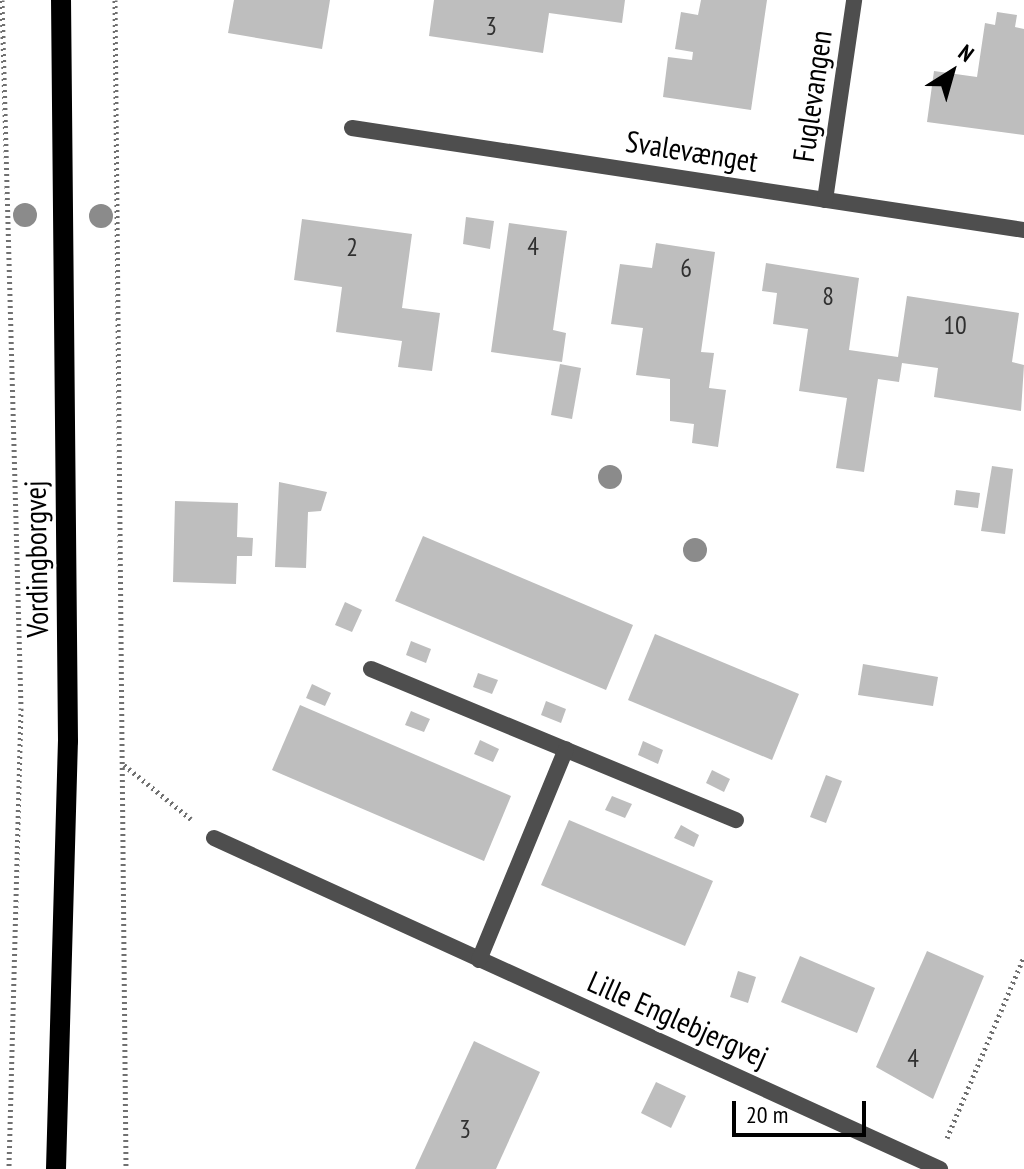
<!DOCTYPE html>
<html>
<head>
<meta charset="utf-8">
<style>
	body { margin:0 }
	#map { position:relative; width:1024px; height:1169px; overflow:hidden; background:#fff; font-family:"PT Sans Narrow",sans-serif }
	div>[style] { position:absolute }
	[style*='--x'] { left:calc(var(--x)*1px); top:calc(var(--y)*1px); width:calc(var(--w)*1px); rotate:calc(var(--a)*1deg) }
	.building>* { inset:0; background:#bebebe }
	.path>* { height:5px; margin-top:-2.5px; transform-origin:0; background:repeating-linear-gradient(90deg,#707070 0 2px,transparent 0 6px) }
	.street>* { height:16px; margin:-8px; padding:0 8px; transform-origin:8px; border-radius:8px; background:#4e4e4e }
	.primary>* { height:20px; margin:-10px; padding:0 10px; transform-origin:10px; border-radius:10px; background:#000 }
	.trees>* { width:24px; height:24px; margin:-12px; border-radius:50%; background:#8b8b8b }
	span { translate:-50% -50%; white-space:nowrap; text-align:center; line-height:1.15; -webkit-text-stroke:6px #fff; paint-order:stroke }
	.number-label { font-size:26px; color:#303030 }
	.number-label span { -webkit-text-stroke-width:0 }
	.street-label { font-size:30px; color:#000 }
	.north { position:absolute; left:912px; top:32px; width:80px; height:80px; -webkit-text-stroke:6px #fff; paint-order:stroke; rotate:37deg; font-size:22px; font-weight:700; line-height:32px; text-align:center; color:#000 }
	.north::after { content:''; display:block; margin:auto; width:28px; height:36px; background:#000; clip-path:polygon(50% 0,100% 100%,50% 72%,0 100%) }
	.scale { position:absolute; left:732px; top:1101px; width:134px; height:36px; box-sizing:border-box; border:4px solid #000; border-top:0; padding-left:10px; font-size:24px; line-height:28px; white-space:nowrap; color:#000; -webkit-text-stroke:6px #fff; paint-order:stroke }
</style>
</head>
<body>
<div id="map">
	<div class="building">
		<div style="clip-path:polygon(234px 0,330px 0,322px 49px,228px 33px)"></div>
		<div style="clip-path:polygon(434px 0,625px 0,622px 23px,549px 13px,543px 53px,429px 36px)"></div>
		<div style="clip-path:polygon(701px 0,767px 0,751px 110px,663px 97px,668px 57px,692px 60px,693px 52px,675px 49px,681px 12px,698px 15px)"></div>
		<div style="clip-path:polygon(997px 12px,1017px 15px,1015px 27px,1024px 29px,1024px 135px,927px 122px,934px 71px,977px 77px,985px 23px,995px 25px)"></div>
		<div style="clip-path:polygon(466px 217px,494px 221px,490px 249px,463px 244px)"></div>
		<div style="clip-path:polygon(302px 219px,412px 234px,402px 308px,440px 313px,432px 371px,398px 367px,402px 341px,336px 332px,342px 287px,294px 280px)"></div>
		<div style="clip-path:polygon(509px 223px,567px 231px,553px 330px,566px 333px,562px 362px,491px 352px)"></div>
		<div style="clip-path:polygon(656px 243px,715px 252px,701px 352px,714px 353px,709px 388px,726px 390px,718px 447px,692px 443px,694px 424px,670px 421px,670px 379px,636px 375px,643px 328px,611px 324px,620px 264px,652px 268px)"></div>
		<div style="clip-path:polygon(766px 263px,859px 278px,849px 350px,898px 357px,907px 296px,1019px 313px,1012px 362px,1024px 365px,1021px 411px,934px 397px,938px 368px,902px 363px,899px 382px,878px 379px,864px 472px,836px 468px,847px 398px,799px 391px,808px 329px,773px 324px,777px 293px,762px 291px)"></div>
		<div style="clip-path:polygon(560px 364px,581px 368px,572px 419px,551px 415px)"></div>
		<div style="clip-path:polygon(992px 466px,1013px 469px,1005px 534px,981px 531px)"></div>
		<div style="clip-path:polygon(279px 482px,327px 492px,321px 511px,308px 512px,306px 568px,275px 567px)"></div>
		<div style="clip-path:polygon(956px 490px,980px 493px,978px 508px,954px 505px)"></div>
		<div style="clip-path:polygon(175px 501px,238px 503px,237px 537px,253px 538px,252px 556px,237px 556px,236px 584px,173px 582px)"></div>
		<div style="clip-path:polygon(423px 536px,633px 625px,606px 690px,395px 601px)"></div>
		<div style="clip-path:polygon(345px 602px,362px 610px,352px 632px,335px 625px)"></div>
		<div style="clip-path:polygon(655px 634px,799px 694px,772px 760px,628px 700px)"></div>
		<div style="clip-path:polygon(411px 641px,431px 649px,426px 663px,406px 655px)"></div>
		<div style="clip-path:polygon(863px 664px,938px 677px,933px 706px,858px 695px)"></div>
		<div style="clip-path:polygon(478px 673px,498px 680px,492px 694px,473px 687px)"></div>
		<div style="clip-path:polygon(312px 684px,331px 693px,325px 706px,306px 698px)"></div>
		<div style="clip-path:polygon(546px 701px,566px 709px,561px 723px,541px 715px)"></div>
		<div style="clip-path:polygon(300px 705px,511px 796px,484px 861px,272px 770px)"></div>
		<div style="clip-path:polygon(411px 711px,430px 719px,424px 732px,405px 725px)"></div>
		<div style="clip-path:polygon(480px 740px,499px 749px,493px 762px,474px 754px)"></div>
		<div style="clip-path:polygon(643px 741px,663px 750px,658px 764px,638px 755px)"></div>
		<div style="clip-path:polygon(712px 770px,730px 779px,724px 792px,706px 783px)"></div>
		<div style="clip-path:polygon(826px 775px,842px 781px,826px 823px,810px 817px)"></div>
		<div style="clip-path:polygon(612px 796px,632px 804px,625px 818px,605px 810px)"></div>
		<div style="clip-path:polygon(569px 820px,713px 881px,685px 946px,541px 885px)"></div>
		<div style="clip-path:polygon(681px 825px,699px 835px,694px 847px,674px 838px)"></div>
		<div style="clip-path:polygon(927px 951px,984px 976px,933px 1099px,876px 1067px)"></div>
		<div style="clip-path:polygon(800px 956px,875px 988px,857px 1033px,781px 1002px)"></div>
		<div style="clip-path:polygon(738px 971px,756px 977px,748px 1003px,730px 997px)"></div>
		<div style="clip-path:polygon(474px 1041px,540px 1072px,496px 1169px,415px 1169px)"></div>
		<div style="clip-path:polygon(656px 1082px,686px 1096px,671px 1128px,641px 1113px)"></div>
	</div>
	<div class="path">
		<div style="--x:2;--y:0;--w:708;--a:88.46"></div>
		<div style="--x:21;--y:708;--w:461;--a:91.5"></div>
		<div style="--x:115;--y:0;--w:1169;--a:89.46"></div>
		<div style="--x:124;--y:765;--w:86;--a:38.9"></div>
		<div style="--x:947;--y:1138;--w:197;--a:-67"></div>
	</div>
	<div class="street">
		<div style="--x:352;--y:128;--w:680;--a:8.63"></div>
		<div style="--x:825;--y:200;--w:202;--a:-81.7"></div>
		<div style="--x:371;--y:669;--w:395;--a:22.5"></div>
		<div style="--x:214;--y:838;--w:798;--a:24.51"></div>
		<div style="--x:479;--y:960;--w:228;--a:-67.6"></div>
	</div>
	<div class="primary">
		<div style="--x:56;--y:1169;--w:428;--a:-88.4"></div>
		<div style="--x:68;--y:741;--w:741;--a:-90.54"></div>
	</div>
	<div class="trees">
		<div style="left:25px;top:215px"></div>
		<div style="left:101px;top:216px"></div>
		<div style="left:610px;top:477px"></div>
		<div style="left:695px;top:550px"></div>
	</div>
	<div class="number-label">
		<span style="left:491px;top:26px">3</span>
		<span style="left:533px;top:246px">4</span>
		<span style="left:352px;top:247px">2</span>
		<span style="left:686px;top:268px">6</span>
		<span style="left:828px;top:296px">8</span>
		<span style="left:955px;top:325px">10</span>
		<span style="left:913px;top:1058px">4</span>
		<span style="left:465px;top:1129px">3</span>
	</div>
	<div class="street-label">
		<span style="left:812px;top:96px;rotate:-82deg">Fuglevangen</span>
		<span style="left:692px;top:151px;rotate:9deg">Svalevænget</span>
		<span style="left:36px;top:559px;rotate:-91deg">Vordingborgvej</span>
		<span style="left:678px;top:1019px;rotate:24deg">Lille Englebjergvej</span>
	</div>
	<div class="north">N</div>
	<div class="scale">20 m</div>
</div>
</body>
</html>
